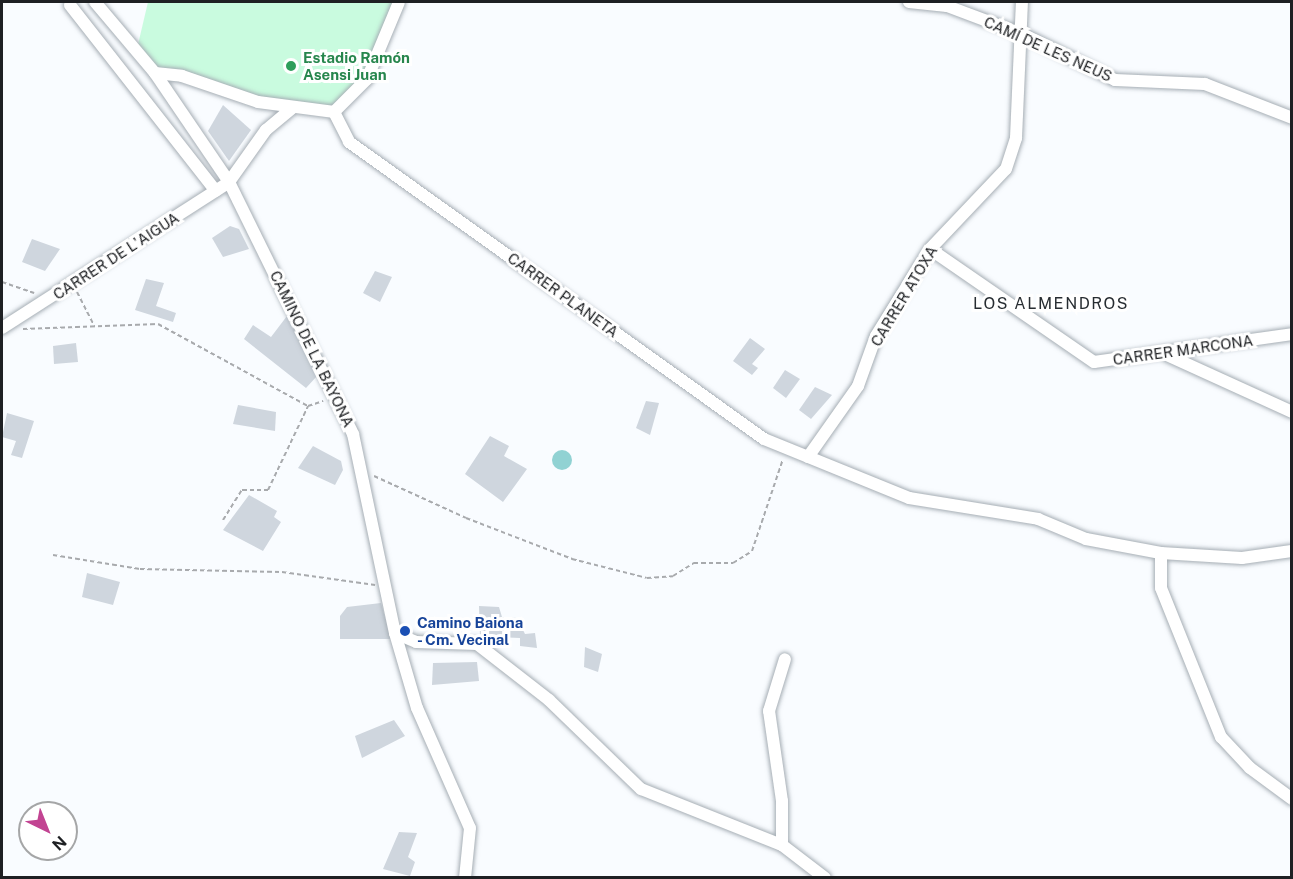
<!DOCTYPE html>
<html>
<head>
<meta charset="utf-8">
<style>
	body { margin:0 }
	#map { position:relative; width:1293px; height:879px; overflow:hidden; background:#f9fcff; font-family:"Public Sans",sans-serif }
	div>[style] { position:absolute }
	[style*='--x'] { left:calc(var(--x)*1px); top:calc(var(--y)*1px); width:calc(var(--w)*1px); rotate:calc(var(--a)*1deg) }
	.green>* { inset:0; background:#c9fbdf }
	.water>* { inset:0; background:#91d2d3 }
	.round { border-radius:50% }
	.building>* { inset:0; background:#cfd6de }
	.path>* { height:2px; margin-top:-1px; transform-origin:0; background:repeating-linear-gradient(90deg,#a8aaad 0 4.5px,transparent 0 7.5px) }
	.roads { filter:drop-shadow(0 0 2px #a6aeb5) drop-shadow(0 0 2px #a6aeb5) }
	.minor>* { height:12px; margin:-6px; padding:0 6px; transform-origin:6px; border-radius:6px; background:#fff }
	.dots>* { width:16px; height:16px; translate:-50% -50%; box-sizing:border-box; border:3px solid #fff; border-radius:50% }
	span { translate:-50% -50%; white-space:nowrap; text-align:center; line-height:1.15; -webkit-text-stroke:6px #fff; paint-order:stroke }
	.street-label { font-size:15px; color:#1e2023 }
	.leisure-label { font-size:15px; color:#27864d; font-weight:700 }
	.left { translate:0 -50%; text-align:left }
	.transit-label { font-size:15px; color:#164399; font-weight:700 }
	.neighbourhood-label { font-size:16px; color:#272d32; letter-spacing:1.5px }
	.frame { position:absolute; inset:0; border:3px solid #1e2023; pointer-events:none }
	.north { position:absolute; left:18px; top:801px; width:60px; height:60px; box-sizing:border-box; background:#fff; border:2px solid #a5a6a7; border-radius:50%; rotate:137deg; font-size:16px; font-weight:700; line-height:24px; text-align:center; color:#1e2023 }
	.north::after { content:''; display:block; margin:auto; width:21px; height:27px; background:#c24492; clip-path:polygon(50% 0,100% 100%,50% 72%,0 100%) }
</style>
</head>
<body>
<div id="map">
	<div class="green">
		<div style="clip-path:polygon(148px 2px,399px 2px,367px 79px,334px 112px,291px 109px,155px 73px,136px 53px)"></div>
	</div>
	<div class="water">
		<div class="round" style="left:552px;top:450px;width:20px;height:20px"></div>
	</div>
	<div class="building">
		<div style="clip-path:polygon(223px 105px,251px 130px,229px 161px,208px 131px)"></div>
		<div style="clip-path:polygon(230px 226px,239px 229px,249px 249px,223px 257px,212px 238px)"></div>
		<div style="clip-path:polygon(32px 239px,60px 249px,45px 271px,22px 262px)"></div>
		<div style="clip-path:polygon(375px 271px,392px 277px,380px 302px,363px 293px)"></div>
		<div style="clip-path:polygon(146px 279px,164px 283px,156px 306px,176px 313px,173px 322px,135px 310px)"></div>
		<div style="clip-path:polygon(287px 316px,318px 375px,306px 388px,244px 339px,253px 325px,271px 337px)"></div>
		<div style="clip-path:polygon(750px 338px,765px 349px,752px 364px,758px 368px,752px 375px,733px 361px)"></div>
		<div style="clip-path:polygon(76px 343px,78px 362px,54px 364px,53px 346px)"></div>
		<div style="clip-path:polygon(785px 370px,800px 379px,786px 398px,773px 388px)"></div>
		<div style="clip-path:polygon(815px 387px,832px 395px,811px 419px,799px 410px)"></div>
		<div style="clip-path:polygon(646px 401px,659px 403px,650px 435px,636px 428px)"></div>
		<div style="clip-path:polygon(238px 405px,276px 412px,275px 431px,233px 424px)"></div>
		<div style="clip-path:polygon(7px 413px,34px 421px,22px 458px,11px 455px,16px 441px,2px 437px)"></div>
		<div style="clip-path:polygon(490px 436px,509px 446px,504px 456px,527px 469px,503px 502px,465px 474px)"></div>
		<div style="clip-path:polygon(313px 446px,341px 461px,343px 470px,335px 485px,298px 468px)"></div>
		<div style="clip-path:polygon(249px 495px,277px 511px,274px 517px,281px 522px,263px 551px,223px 530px)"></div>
		<div style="clip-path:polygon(87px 573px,120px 582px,113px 605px,82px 597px)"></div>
		<div style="clip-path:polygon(381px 603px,391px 639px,340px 639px,340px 616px,347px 607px)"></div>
		<div style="clip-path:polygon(479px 606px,499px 607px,502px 617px,517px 618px,525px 634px,535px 633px,537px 648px,520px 646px,520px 638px,480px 636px)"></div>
		<div style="clip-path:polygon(585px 647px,602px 654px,598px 672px,584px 667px)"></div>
		<div style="clip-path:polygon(477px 662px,479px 681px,432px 685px,433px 663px)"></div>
		<div style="clip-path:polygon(394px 720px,405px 736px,362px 758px,355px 736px)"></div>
		<div style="clip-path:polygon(399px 832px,417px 833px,408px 857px,415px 862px,410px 876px,383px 869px)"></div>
	</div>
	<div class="path">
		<div style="--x:2;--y:282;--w:34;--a:19"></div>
		<div style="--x:77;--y:292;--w:38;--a:63"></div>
		<div style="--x:23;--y:329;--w:135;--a:-2.1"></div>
		<div style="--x:158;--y:324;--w:171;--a:28.7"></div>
		<div style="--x:374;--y:476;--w:101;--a:24.5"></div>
		<div style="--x:466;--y:518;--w:114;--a:21.1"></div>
		<div style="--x:572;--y:559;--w:77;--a:14.2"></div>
		<div style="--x:647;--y:578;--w:26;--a:-4"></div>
		<div style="--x:673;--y:576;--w:25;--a:-32"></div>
		<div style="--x:694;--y:563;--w:39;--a:0"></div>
		<div style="--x:733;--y:563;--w:22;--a:-32"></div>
		<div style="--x:752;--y:551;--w:97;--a:-71.4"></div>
		<div style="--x:223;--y:520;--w:36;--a:-58"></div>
		<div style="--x:242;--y:490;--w:26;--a:0"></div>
		<div style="--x:268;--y:490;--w:93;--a:-64.5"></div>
		<div style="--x:308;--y:406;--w:16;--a:-18"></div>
		<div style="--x:53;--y:555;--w:88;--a:9.1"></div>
		<div style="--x:140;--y:569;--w:142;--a:1.2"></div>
		<div style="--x:282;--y:572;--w:94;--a:8"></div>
	</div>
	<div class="roads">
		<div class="minor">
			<div style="--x:95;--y:2;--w:93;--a:49.8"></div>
			<div style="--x:155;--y:73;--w:132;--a:55.8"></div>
			<div style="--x:229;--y:182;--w:281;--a:63.8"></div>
			<div style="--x:353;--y:434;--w:203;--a:78.1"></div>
			<div style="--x:395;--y:633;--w:78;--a:73.7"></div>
			<div style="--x:417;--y:708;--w:131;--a:66.2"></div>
			<div style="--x:470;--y:828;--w:50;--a:95.7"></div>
			<div style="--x:909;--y:2;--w:38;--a:6"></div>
			<div style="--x:947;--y:6;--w:80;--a:20.5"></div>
			<div style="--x:1022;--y:34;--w:104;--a:26.3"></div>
			<div style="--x:1115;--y:80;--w:90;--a:2.5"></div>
			<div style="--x:1205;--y:84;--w:93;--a:21.3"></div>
			<div style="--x:70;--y:5;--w:236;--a:51.9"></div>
			<div style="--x:155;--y:73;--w:27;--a:6"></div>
			<div style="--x:182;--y:76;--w:80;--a:18.9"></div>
			<div style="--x:258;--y:102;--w:77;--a:7.5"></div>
			<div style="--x:334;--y:112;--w:47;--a:-45"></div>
			<div style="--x:367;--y:79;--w:83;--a:-67.4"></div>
			<div style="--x:334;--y:112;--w:34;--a:63"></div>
			<div style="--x:349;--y:142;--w:510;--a:35.59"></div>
			<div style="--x:764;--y:439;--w:157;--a:22.1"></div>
			<div style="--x:909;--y:498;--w:131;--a:9.2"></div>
			<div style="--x:1038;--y:519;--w:52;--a:22.6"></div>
			<div style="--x:1086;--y:539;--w:76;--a:10.6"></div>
			<div style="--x:1161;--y:553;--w:35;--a:90"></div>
			<div style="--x:1161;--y:588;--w:161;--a:68.1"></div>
			<div style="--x:1221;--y:737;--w:42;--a:46.9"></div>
			<div style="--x:1250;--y:768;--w:52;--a:36.4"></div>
			<div style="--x:930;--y:249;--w:199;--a:34.6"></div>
			<div style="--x:1094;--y:362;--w:200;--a:-8"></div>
			<div style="--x:2;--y:328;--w:270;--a:-32.7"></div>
			<div style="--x:229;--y:182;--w:64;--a:-54.6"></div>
			<div style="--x:266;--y:130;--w:33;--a:-40"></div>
			<div style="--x:1167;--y:355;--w:137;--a:24.5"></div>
			<div style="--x:808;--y:457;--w:87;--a:-54.8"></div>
			<div style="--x:858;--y:386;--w:53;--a:-70.2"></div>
			<div style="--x:876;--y:336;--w:102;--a:-58.2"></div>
			<div style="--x:930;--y:249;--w:110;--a:-46.5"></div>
			<div style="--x:1006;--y:169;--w:33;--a:-72"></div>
			<div style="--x:1016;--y:138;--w:136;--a:-87.5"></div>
			<div style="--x:1161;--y:553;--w:81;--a:3.5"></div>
			<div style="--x:1242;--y:558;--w:50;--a:-8"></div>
			<div style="--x:395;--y:633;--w:23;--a:23"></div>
			<div style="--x:416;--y:642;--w:61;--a:1.9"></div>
			<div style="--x:477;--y:644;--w:91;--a:37.9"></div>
			<div style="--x:549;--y:700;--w:128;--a:44.1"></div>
			<div style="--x:641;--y:789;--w:152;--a:21.7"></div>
			<div style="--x:782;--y:845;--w:54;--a:37.5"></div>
			<div style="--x:782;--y:845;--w:44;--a:-90"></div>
			<div style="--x:782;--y:801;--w:91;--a:-98.2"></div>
			<div style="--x:769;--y:711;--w:54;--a:-72.9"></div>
		</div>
	</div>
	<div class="dots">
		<div style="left:291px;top:66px;background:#2e9e5b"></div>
		<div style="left:405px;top:631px;background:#1a4fb4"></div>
	</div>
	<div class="street-label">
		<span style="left:1048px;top:49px;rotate:24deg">CAMÍ DE LES NEUS</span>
		<span style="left:116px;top:256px;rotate:-33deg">CARRER DE L'AIGUA</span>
		<span style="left:563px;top:295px;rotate:36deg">CARRER PLANETA</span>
		<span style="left:904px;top:296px;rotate:-59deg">CARRER ATOXA</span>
		<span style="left:312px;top:349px;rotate:64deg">CAMINO DE LA BAYONA</span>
		<span style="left:1183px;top:350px;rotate:-8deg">CARRER MARCONA</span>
	</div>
	<div class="leisure-label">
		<span class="left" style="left:303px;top:66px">Estadio Ramón<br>Asensi Juan</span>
	</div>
	<div class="transit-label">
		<span class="left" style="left:417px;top:631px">Camino Baiona<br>- Cm. Vecinal</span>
	</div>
	<div class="neighbourhood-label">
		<span style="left:1051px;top:304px">LOS ALMENDROS</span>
	</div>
	<div class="frame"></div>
	<div class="north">N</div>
</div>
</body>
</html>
